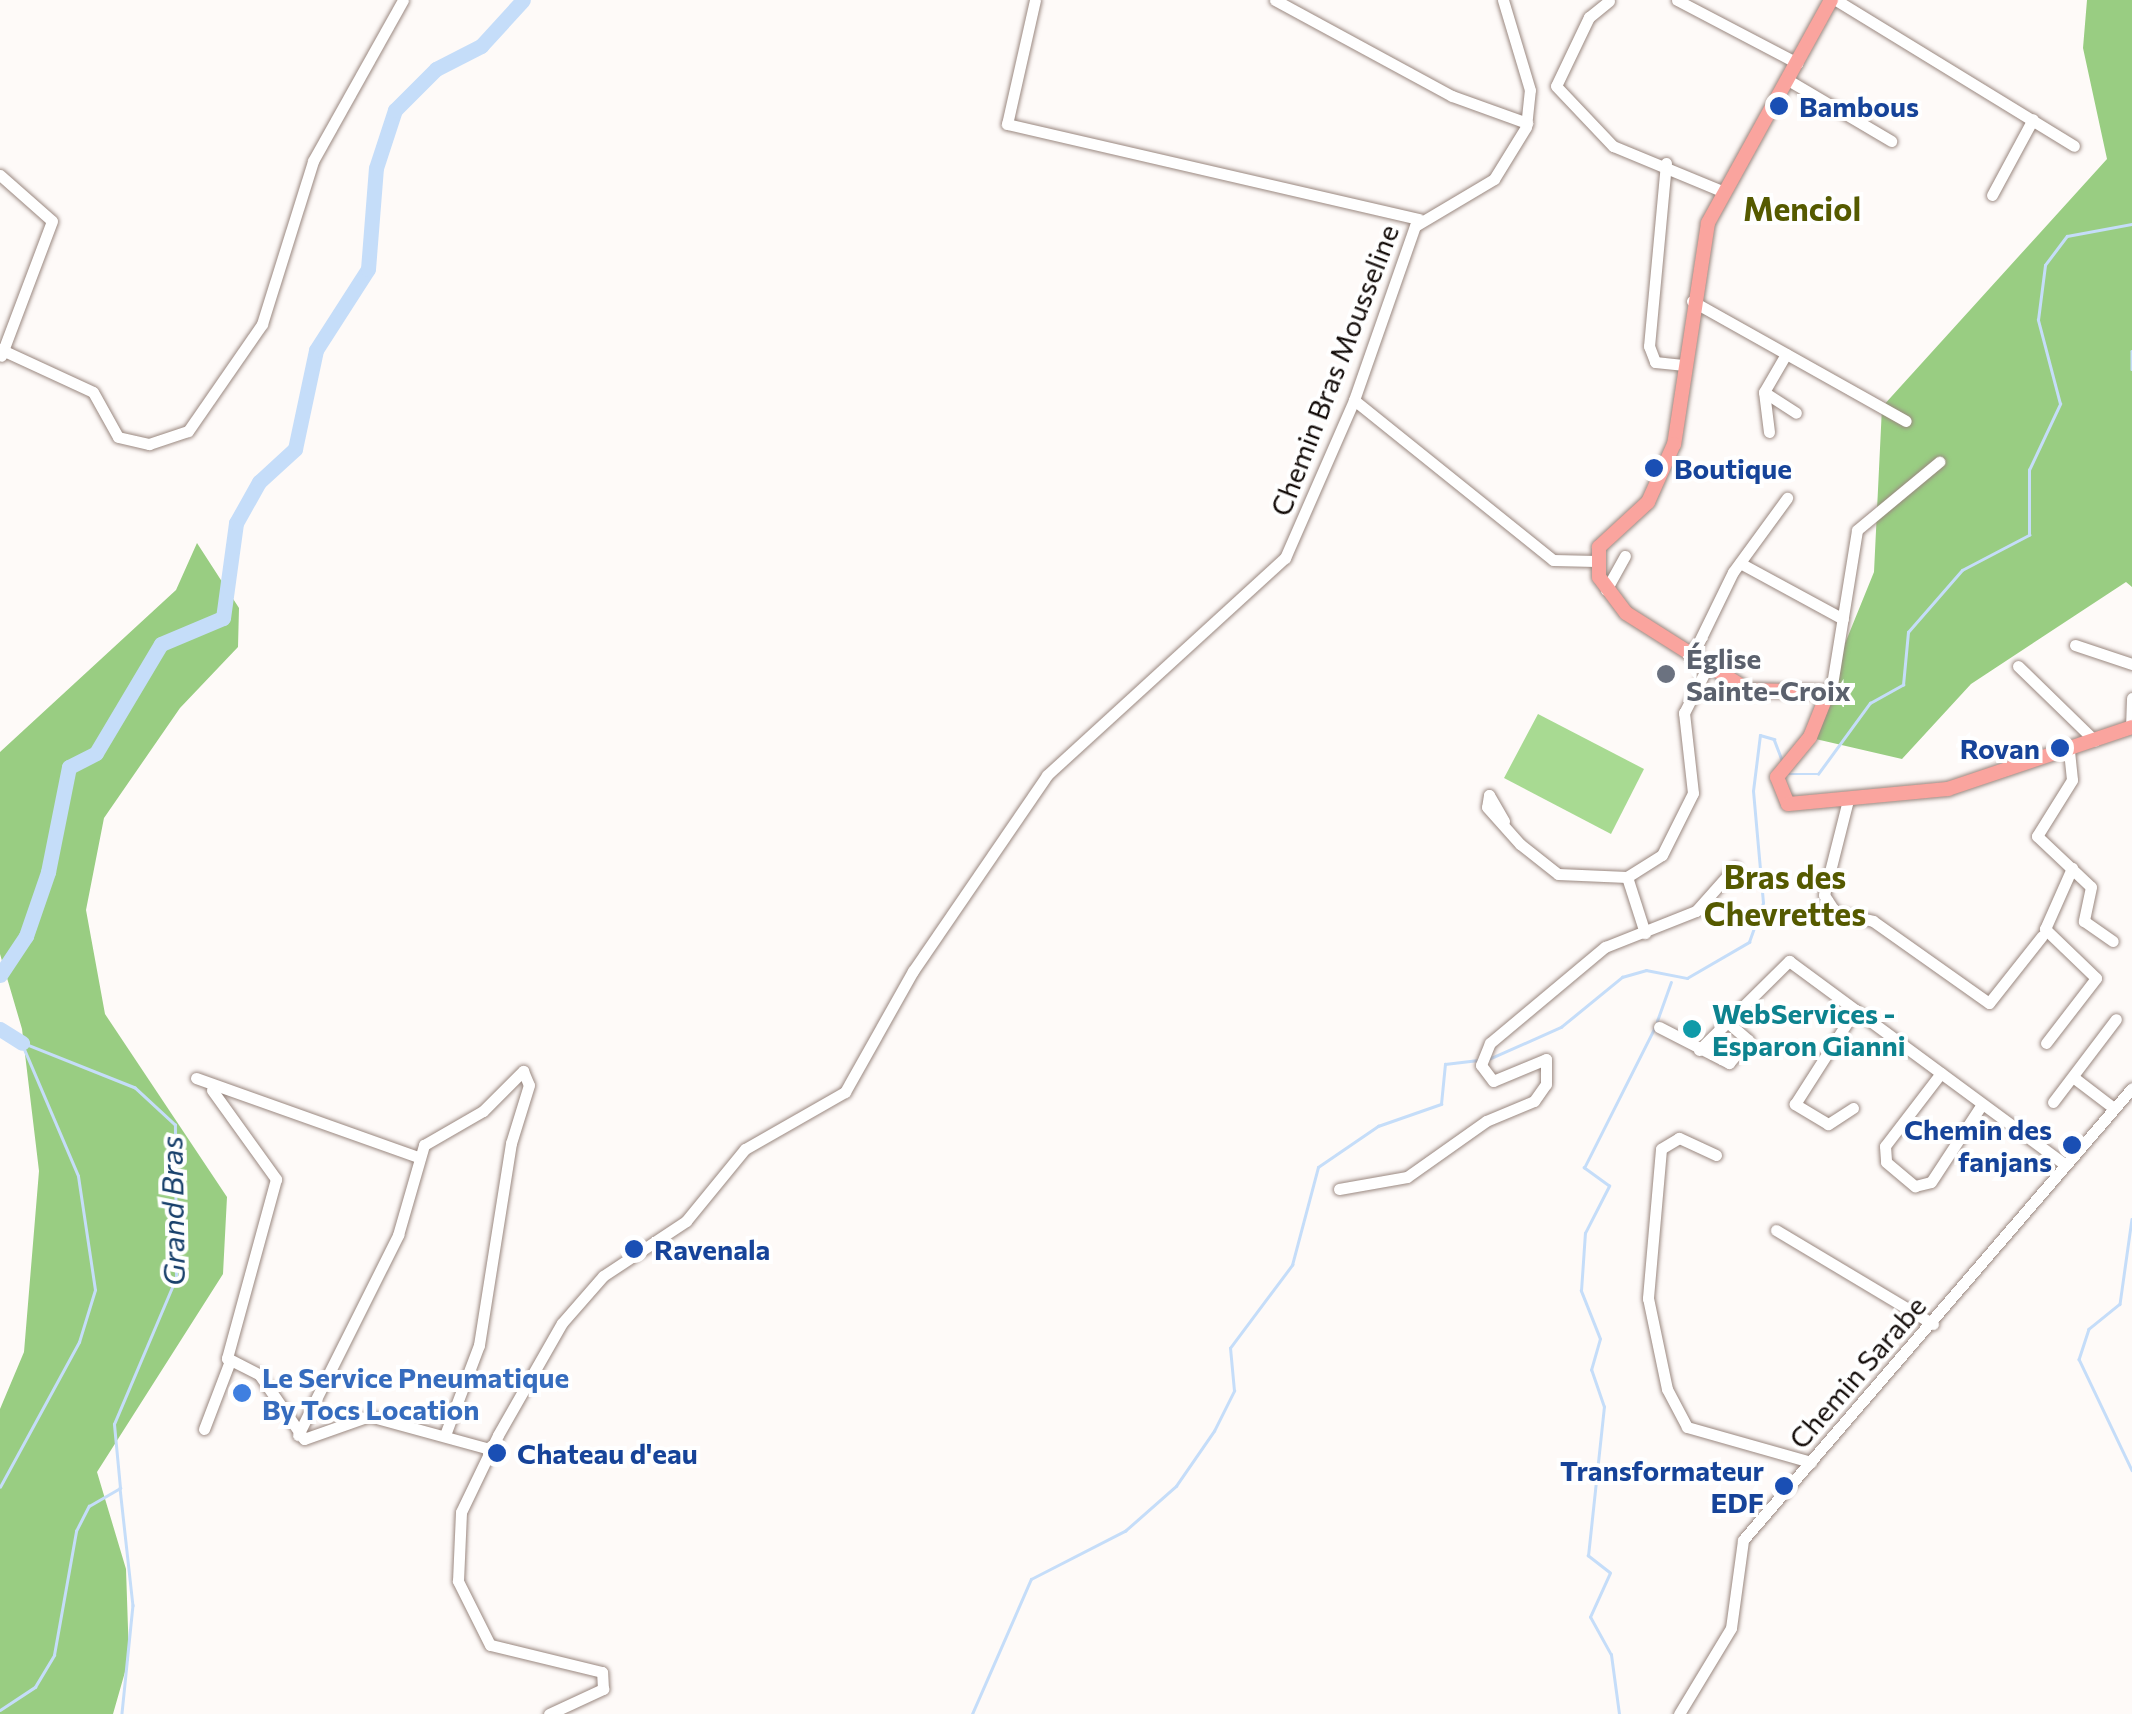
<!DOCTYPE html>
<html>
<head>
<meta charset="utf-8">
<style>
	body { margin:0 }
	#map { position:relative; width:2132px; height:1714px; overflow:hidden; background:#fefaf8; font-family:Commissioner,sans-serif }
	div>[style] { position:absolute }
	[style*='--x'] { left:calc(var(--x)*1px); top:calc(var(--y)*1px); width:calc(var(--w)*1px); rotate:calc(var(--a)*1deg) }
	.green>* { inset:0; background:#a8da92 }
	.forest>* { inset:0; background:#99cd82 }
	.stream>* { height:2.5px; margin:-1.25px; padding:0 1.25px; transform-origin:1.25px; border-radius:1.25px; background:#c5ddf9 }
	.river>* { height:15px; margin:-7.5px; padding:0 7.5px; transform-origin:7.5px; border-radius:7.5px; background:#c5ddf9 }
	.roads { filter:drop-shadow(0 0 2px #9a8880) drop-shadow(0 0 2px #9a8880) }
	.minor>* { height:11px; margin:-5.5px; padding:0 5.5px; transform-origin:5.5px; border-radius:5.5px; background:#fff }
	.major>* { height:14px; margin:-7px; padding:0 7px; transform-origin:7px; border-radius:7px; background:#faa49e }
	.dots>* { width:28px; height:28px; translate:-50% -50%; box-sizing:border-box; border:5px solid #fff; border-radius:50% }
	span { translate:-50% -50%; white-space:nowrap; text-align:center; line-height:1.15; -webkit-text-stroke:8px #fff; paint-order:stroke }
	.transit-label { font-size:28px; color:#164399; font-weight:700 }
	.left { translate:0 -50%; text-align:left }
	.right { translate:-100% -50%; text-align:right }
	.street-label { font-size:28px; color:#130c09 }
	.worship-label { font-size:28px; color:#5b616d; font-weight:700 }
	.culture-label { font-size:28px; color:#0d838f; font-weight:700 }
	.shop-label { font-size:28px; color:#366cbe; font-weight:700 }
	.water-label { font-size:30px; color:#18406b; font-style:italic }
	.quarter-label { font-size:32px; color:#555a00; font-weight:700 }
</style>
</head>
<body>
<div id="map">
	<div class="green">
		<div style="clip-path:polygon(1538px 714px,1644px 769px,1611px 834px,1504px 778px)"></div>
	</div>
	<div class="forest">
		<div style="clip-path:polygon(2087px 0,2132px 0,2132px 587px,2126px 582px,1971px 684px,1902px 759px,1807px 737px,1874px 572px,1882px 407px,2107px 159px,2083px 48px)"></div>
		<div style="clip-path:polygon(197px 543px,239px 608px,238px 647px,180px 708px,104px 818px,86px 910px,105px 1014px,227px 1197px,223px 1274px,97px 1472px,126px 1569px,129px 1658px,113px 1714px,0 1714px,0 1409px,24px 1352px,39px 1171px,22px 1029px,0 954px,0 752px,176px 590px)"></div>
	</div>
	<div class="stream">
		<div style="--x:2132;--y:351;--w:18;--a:90"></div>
		<div style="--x:1789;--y:774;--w:29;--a:0"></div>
		<div style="--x:1818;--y:774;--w:88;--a:-53.8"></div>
		<div style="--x:1870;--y:703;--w:38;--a:-29"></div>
		<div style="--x:1903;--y:685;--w:53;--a:-84.6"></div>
		<div style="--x:1908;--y:632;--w:82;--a:-48.9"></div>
		<div style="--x:1962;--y:570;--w:76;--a:-27.6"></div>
		<div style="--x:2029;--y:535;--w:65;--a:-90"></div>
		<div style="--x:2029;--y:470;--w:73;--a:-64.8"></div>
		<div style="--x:2060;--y:404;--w:87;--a:-104.7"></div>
		<div style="--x:2038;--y:320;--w:55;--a:-82.7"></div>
		<div style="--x:2045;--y:265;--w:36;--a:-53"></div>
		<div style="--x:2067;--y:236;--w:66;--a:-10.5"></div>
		<div style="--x:1657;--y:1021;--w:41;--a:-70.3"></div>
		<div style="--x:1489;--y:1059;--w:79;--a:-24"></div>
		<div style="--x:1561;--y:1027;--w:79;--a:-39.3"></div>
		<div style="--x:1622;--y:977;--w:25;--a:-16"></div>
		<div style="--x:1646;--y:970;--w:42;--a:11"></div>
		<div style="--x:1687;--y:978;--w:72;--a:-30.1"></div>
		<div style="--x:1749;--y:942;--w:41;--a:-70.3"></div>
		<div style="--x:1763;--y:903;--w:112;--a:-95.1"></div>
		<div style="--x:1753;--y:791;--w:56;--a:-82.9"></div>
		<div style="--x:1760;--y:735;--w:15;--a:16"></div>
		<div style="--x:1774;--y:739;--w:26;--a:69"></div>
		<div style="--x:2132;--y:1219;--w:86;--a:98"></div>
		<div style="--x:2120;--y:1304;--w:40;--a:141"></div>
		<div style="--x:2089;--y:1329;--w:32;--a:108"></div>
		<div style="--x:2079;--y:1359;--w:123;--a:64.5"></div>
		<div style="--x:0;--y:1487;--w:165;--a:-61.4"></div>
		<div style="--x:79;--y:1342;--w:54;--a:-72.9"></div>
		<div style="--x:95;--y:1290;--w:115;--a:-98.5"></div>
		<div style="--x:78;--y:1176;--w:140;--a:-113.1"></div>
		<div style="--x:120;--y:1488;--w:118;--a:83.7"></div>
		<div style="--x:133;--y:1605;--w:110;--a:95.8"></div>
		<div style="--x:0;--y:1710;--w:42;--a:-33.3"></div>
		<div style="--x:35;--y:1687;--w:37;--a:-59"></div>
		<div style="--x:54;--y:1655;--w:126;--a:-79.9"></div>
		<div style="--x:76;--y:1531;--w:28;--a:-63"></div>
		<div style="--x:89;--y:1506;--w:36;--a:-30"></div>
		<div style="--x:120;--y:1488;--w:64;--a:-95.4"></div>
		<div style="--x:114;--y:1424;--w:159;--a:-67"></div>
		<div style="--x:176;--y:1278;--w:153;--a:-90.4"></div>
		<div style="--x:175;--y:1125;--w:54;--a:-137.2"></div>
		<div style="--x:135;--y:1088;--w:122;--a:-158.3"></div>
		<div style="--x:972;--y:1714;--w:147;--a:-66.4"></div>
		<div style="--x:1031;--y:1579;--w:106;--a:-27.1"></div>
		<div style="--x:1125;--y:1531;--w:68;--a:-41.4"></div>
		<div style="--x:1176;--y:1486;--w:67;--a:-55.4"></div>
		<div style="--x:1214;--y:1431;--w:45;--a:-63.4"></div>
		<div style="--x:1234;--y:1391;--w:43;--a:-95.3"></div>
		<div style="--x:1230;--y:1348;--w:104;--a:-53.2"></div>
		<div style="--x:1292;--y:1265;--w:101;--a:-75.1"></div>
		<div style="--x:1318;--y:1167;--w:73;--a:-34.3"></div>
		<div style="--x:1378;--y:1126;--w:67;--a:-19.2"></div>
		<div style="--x:1441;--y:1104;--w:40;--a:-84.3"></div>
		<div style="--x:1445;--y:1064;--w:31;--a:-7"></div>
		<div style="--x:1619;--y:1714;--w:60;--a:-97.7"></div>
		<div style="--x:1611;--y:1655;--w:43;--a:-118.9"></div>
		<div style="--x:1590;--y:1617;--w:48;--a:-65.6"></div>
		<div style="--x:1610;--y:1573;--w:28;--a:-142"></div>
		<div style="--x:1588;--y:1556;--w:150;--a:-83.9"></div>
		<div style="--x:1604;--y:1407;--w:39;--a:-109"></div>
		<div style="--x:1591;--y:1370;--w:32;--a:-74"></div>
		<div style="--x:1600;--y:1339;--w:52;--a:-111.6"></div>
		<div style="--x:1581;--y:1291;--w:58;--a:-86.1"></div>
		<div style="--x:1585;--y:1233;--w:53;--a:-62.9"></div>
		<div style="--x:1609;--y:1186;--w:31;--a:-144"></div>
		<div style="--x:1584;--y:1168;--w:156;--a:-63.3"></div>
	</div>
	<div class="river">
		<div style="--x:0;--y:975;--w:47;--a:-56.3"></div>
		<div style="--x:26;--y:936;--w:68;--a:-71"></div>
		<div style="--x:48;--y:872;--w:107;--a:-78.7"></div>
		<div style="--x:69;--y:767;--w:30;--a:-27"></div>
		<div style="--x:96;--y:753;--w:127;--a:-59.2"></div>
		<div style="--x:161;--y:644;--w:67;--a:-22.8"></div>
		<div style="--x:223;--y:618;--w:96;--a:-82.2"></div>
		<div style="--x:236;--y:523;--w:47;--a:-60.7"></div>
		<div style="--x:259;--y:482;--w:49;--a:-42.5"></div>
		<div style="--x:295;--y:449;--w:101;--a:-78"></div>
		<div style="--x:316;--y:350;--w:96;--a:-57.3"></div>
		<div style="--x:368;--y:269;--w:101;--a:-85.5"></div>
		<div style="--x:376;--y:168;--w:61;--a:-71.9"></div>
		<div style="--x:395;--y:110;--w:58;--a:-45"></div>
		<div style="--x:436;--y:69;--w:51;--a:-27.1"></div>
		<div style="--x:481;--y:46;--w:62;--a:-47.6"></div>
		<div style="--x:0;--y:1029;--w:26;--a:32"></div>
	</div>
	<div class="roads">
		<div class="minor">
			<div style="--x:1035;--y:0;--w:127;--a:102.7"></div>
			<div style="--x:1007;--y:124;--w:423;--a:13"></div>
			<div style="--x:1275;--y:0;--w:201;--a:28.5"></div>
			<div style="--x:1452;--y:96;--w:80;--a:19.8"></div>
			<div style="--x:1677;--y:0;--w:136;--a:27.7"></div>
			<div style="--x:1836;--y:0;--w:279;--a:31.5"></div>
			<div style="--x:1609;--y:1;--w:26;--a:141"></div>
			<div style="--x:1589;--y:17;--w:76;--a:115.6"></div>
			<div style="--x:1556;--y:86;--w:83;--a:46.5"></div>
			<div style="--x:1613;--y:146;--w:120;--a:22.5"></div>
			<div style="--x:1788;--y:80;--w:120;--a:30.6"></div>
			<div style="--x:1666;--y:163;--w:184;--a:95.3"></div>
			<div style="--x:1649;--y:346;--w:17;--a:69"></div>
			<div style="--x:1655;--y:362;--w:30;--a:6"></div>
			<div style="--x:0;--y:175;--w:69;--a:41.5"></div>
			<div style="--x:52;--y:221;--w:144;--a:110.7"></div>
			<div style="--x:1992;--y:195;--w:86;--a:-61.7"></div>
			<div style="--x:1692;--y:301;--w:245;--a:29.3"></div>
			<div style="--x:0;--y:349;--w:102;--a:24.8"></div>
			<div style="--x:93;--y:392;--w:51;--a:60.9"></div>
			<div style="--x:118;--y:437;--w:32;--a:13"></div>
			<div style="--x:149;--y:444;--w:41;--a:-18.4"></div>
			<div style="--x:188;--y:431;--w:130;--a:-55.3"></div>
			<div style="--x:262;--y:324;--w:171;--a:-72.6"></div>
			<div style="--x:313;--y:161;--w:184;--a:-60.8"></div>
			<div style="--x:1764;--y:392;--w:38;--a:33"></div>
			<div style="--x:1354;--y:400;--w:255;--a:38.8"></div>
			<div style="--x:1553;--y:560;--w:43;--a:1.3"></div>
			<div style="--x:1769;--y:432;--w:40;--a:-97.1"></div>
			<div style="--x:1764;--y:392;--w:44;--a:-59.9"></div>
			<div style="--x:1740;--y:563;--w:117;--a:28.5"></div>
			<div style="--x:1606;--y:590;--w:39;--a:-61"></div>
			<div style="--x:2075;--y:645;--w:60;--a:18.4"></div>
			<div style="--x:1693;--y:654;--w:91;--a:-64"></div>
			<div style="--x:1733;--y:572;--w:92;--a:-53.9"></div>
			<div style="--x:2018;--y:666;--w:107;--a:44.2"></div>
			<div style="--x:1830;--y:697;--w:169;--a:-80.8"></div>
			<div style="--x:1857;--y:530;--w:107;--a:-39.7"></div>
			<div style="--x:2131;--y:728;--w:30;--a:-88"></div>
			<div style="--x:2069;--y:751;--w:29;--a:84"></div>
			<div style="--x:2072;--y:780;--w:66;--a:122"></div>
			<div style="--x:2037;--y:836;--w:74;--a:43.4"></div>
			<div style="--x:2091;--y:887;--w:35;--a:102"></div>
			<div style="--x:2084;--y:921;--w:35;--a:35"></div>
			<div style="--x:1848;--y:800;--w:98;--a:104.2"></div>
			<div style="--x:1824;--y:895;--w:20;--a:57"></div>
			<div style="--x:1835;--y:912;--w:39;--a:13"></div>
			<div style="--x:1873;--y:921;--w:142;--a:35.3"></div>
			<div style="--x:1989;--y:1003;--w:85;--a:-51.7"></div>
			<div style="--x:1504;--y:821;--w:30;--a:-120"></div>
			<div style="--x:1489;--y:795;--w:12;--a:99"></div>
			<div style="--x:1487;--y:807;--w:50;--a:48.3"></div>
			<div style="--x:1520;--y:844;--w:48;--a:38.3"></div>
			<div style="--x:1558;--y:874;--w:69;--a:2.5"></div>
			<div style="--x:1627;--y:877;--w:41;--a:-32.2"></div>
			<div style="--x:1662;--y:855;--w:69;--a:-63.4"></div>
			<div style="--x:1693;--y:793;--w:81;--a:-96.4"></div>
			<div style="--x:1684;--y:713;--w:55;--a:-63"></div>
			<div style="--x:1627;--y:877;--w:59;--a:72.2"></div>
			<div style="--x:1659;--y:1027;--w:79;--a:27.2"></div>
			<div style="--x:1729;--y:1063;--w:30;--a:-50"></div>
			<div style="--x:1748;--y:1040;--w:33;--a:-139"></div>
			<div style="--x:2046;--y:1043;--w:82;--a:-52.4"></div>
			<div style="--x:2096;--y:978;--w:71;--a:-136.1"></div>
			<div style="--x:2045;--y:929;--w:67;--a:-66.1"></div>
			<div style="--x:1699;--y:1050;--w:127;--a:-44.7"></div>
			<div style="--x:1789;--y:961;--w:342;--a:36.4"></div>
			<div style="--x:1941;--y:1073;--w:92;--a:127.5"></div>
			<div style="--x:1885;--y:1146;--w:16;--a:86"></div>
			<div style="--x:1886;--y:1162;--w:38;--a:40"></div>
			<div style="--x:1915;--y:1186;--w:16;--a:-14"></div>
			<div style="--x:1931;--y:1182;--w:93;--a:-56.8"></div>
			<div style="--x:2073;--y:1077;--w:48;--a:37.3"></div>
			<div style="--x:196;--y:1078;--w:236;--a:19.6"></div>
			<div style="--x:212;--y:1090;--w:110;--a:54.3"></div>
			<div style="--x:276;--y:1179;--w:186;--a:105.3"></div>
			<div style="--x:227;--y:1358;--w:36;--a:27"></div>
			<div style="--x:259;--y:1374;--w:79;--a:55.3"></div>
			<div style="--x:304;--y:1439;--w:69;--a:-19.5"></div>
			<div style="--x:369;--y:1416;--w:125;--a:15.3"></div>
			<div style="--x:2053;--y:1102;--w:104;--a:-52.8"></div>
			<div style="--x:1853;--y:1108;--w:30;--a:147"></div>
			<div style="--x:1828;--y:1124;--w:39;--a:-149"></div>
			<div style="--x:1795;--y:1104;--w:112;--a:-57.4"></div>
			<div style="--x:1716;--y:1155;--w:41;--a:-155.3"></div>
			<div style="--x:1679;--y:1138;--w:21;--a:149"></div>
			<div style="--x:1661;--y:1149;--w:150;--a:95"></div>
			<div style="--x:1648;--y:1298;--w:93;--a:78.2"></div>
			<div style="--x:1667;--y:1389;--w:43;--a:62.2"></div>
			<div style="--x:1687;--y:1427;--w:129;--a:15.8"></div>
			<div style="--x:1339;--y:1189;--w:69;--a:-10"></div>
			<div style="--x:1407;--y:1177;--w:97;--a:-35.3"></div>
			<div style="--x:1486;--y:1121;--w:52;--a:-22.6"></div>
			<div style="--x:1534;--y:1101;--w:21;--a:-55"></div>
			<div style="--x:1546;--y:1084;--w:25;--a:-90"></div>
			<div style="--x:1546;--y:1059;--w:57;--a:157.5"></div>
			<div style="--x:1493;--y:1081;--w:20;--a:-127"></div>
			<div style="--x:1481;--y:1065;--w:24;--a:-68"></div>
			<div style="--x:1490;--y:1043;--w:150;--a:-39.9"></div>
			<div style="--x:1605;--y:947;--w:98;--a:-21.6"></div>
			<div style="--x:1696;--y:911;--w:59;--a:-48.4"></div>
			<div style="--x:1776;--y:1230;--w:183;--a:30.9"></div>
			<div style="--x:204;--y:1429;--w:73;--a:-69.1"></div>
			<div style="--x:298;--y:1435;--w:224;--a:-63.4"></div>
			<div style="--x:398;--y:1235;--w:94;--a:-73.9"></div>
			<div style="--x:424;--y:1145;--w:68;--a:-30"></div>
			<div style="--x:483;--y:1111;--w:57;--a:-45"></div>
			<div style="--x:523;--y:1071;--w:15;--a:67"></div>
			<div style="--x:529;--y:1085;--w:61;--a:107.2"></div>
			<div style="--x:511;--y:1143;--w:205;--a:99"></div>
			<div style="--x:479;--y:1345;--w:96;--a:110.7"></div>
			<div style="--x:549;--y:1714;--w:60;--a:-24.8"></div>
			<div style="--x:603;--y:1689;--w:17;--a:-93"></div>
			<div style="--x:602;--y:1672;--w:115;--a:-166.4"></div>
			<div style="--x:490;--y:1645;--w:72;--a:-116.6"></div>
			<div style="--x:458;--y:1581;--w:69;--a:-87.5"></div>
			<div style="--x:461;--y:1512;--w:85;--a:-64.3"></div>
			<div style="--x:498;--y:1435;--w:129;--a:-60.3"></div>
			<div style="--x:562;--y:1323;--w:62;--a:-48.9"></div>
			<div style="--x:603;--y:1276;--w:100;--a:-33.5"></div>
			<div style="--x:686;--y:1221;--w:93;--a:-50.7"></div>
			<div style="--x:745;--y:1149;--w:115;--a:-29.7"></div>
			<div style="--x:845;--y:1092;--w:139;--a:-60.7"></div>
			<div style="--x:913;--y:971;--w:237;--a:-55.6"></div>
			<div style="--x:1047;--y:775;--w:322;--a:-42.4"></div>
			<div style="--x:1285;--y:558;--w:172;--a:-66.4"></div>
			<div style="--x:1354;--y:400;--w:184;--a:-70.7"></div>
			<div style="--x:1415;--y:226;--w:92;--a:-30.7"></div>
			<div style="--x:1494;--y:179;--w:61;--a:-58.4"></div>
			<div style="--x:1526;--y:127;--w:37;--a:-84"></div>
			<div style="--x:1530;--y:90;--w:94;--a:-106.7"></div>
			<div style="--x:1679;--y:1714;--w:100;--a:-58.8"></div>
			<div style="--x:1731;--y:1628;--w:89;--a:-82.2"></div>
			<div style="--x:1743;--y:1540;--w:596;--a:-49.28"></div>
		</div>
		<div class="major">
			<div style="--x:1831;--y:0;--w:255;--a:118.9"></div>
			<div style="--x:1708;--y:223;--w:224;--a:98.7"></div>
			<div style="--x:1674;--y:444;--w:64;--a:114.1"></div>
			<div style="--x:1648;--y:502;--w:67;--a:137.4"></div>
			<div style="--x:1599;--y:547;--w:30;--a:90"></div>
			<div style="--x:1599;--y:577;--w:45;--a:53.1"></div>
			<div style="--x:1626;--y:613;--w:144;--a:32.3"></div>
			<div style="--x:1748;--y:690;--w:80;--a:1.4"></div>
			<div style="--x:1828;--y:692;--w:48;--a:111.8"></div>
			<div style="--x:1810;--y:737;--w:52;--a:129.5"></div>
			<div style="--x:1777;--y:777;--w:29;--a:68"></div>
			<div style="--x:1788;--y:804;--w:161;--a:-5.4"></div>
			<div style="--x:1948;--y:789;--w:194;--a:-18.6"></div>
		</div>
	</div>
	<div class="dots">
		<div style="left:1779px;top:106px;background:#1a4fb4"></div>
		<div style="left:1654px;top:468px;background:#1a4fb4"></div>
		<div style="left:1666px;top:674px;background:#6b7280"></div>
		<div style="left:2060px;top:748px;background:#1a4fb4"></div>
		<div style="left:1692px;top:1029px;background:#0f9aa8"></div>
		<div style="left:2072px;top:1145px;background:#1a4fb4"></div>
		<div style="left:634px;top:1249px;background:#1a4fb4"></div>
		<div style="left:242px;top:1393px;background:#3f7fe0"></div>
		<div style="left:497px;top:1453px;background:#1a4fb4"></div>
		<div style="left:1784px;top:1486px;background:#1a4fb4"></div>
	</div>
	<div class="transit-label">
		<span class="left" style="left:1799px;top:106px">Bambous</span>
		<span class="left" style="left:1674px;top:468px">Boutique</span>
		<span class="right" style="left:2040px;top:748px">Rovan</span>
		<span class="right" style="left:2052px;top:1145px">Chemin des<br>fanjans</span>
		<span class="left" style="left:654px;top:1249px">Ravenala</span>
		<span class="left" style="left:517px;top:1453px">Chateau d'eau</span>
		<span class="right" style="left:1764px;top:1486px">Transformateur<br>EDF</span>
	</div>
	<div class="street-label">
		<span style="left:1334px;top:370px;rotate:-69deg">Chemin Bras Mousseline</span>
		<span style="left:1857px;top:1372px;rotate:-49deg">Chemin Sarabe</span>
	</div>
	<div class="worship-label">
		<span class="left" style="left:1686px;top:674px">Église<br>Sainte-Croix</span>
	</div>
	<div class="culture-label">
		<span class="left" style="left:1712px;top:1029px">WebServices -<br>Esparon Gianni</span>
	</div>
	<div class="shop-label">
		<span class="left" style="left:262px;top:1393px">Le Service Pneumatique<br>By Tocs Location</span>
	</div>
	<div class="water-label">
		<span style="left:172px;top:1211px;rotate:-91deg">Grand Bras</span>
	</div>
	<div class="quarter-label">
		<span style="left:1802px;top:208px">Menciol</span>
		<span style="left:1785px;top:895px">Bras des<br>Chevrettes</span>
	</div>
</div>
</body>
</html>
